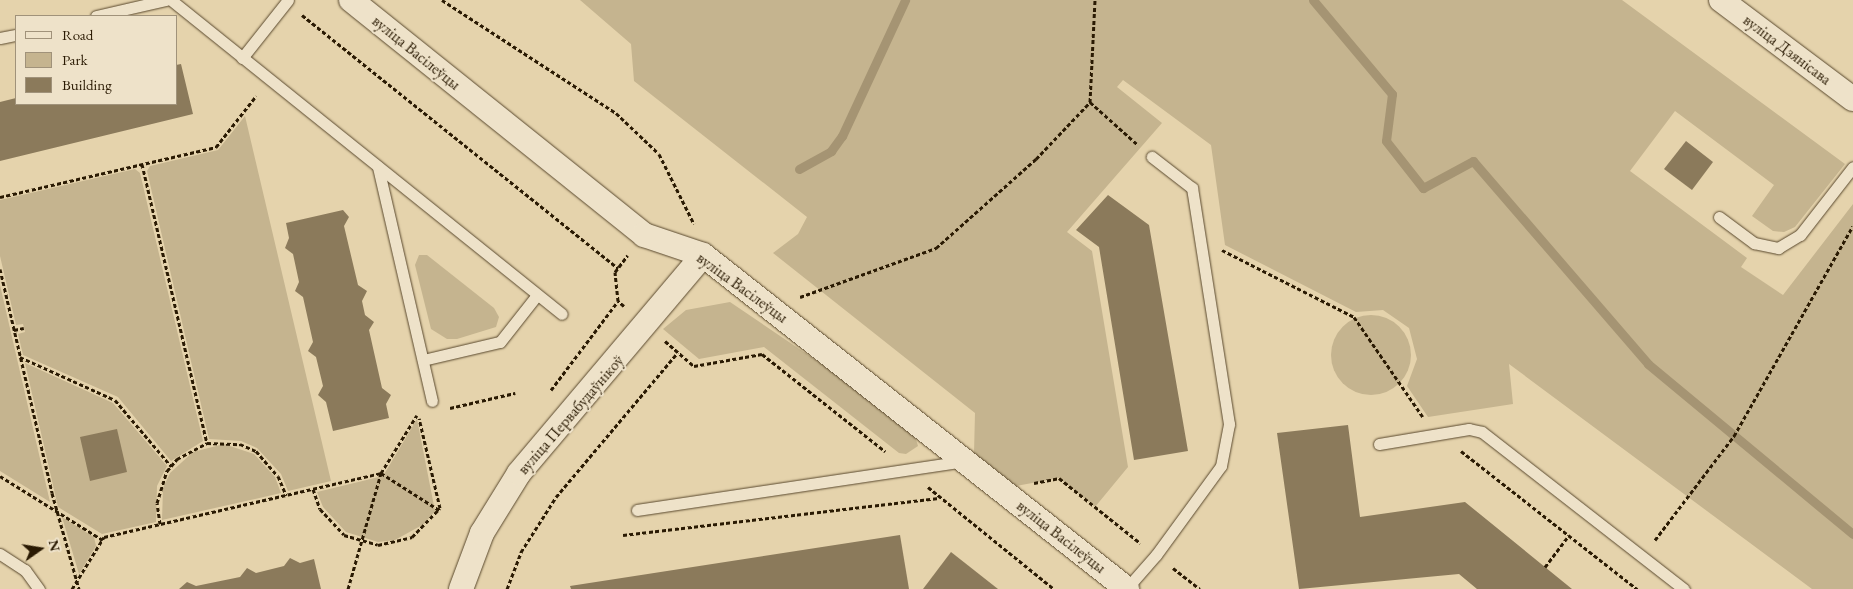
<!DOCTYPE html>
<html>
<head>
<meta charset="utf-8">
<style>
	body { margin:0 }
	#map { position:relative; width:1853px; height:589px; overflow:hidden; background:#e5d3ac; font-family:"EB Garamond",serif }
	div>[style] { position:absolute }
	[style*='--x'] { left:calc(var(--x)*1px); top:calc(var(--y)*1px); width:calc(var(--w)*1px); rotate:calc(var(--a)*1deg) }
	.green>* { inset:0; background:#c5b48f }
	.round { border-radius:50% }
	.stream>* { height:9px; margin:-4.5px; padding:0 4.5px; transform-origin:4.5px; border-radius:4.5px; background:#a59473 }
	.building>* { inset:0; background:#8b7a5b }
	.path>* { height:3px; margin-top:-1.5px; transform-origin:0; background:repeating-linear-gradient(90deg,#2a1a03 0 4px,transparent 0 6.5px) }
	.roads { filter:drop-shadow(0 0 1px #59482d) drop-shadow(0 0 1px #59482d) }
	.lane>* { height:11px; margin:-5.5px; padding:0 5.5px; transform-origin:5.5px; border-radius:5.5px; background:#eee2c9 }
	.street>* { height:24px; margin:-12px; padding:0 12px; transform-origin:12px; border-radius:12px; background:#eee2c9 }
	span { translate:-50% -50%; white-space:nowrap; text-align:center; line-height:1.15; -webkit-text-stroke:4px #eee2c9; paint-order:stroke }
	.street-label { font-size:16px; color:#2a1a03 }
	.legend { position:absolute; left:15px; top:15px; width:162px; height:90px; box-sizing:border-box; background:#eee2c9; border:1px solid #a0927a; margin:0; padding:6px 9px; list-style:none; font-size:15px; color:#2a1a03 }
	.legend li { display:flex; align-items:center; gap:10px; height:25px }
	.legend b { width:25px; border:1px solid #a0927a }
	.north { position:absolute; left:15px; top:524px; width:50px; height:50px; -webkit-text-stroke:4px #eee2c9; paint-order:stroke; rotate:77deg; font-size:14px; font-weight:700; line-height:20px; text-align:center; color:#2a1a03 }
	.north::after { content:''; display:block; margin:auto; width:18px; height:22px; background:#2a1a03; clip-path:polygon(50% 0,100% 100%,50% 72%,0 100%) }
</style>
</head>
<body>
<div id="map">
	<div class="green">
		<div style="clip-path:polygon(580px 0,1622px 0,1845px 164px,1795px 227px,1784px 232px,1773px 231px,1752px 216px,1774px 185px,1675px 111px,1630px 171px,1747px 258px,1741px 267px,1783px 295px,1853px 204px,1853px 589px,1812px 589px,1509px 364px,1513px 404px,1428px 417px,1407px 386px,1417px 359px,1409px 328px,1383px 310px,1356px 312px,1225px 245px,1211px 145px,1123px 80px,1117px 87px,1162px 123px,1067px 232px,1092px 251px,1128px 467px,1095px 507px,1059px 478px,1016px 486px,974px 453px,975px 413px,773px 253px,798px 234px,807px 217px,634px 81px,631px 44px)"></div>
		<div style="clip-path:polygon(245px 116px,331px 481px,288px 491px,281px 474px,257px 448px,241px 441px,209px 439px,147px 171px,150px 166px,218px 150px)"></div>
		<div style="clip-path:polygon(135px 169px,140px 173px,203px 441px,171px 461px,118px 397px,23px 355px,18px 334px,25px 332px,23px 324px,16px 325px,0 256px,0 200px)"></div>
		<div style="clip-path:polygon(419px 255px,427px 255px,494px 308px,499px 317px,496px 327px,457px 339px,447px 339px,431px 329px,415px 265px)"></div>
		<div style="clip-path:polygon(0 285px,50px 502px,0 471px)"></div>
		<div style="clip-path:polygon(730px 302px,848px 382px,915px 436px,918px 446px,906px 454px,899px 453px,764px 347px,699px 359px,663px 329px,686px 310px)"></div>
		<div class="round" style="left:1331px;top:315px;width:80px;height:80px"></div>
		<div style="clip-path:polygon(25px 363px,113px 403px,167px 466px,157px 486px,156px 522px,102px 534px,58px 507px)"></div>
		<div style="clip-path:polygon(417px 419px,435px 511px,424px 524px,395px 540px,378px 542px,346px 532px,323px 507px,317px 492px,383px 476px)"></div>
		<div style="clip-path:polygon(224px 444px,254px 454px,275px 477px,281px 493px,162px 520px,163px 488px,170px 473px,193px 452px)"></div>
		<div style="clip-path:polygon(62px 517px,94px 537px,96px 546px,79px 574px)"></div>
	</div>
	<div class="stream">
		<div style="--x:1313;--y:0;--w:123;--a:50"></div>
		<div style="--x:1392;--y:94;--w:47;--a:97.3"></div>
		<div style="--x:1386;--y:141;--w:60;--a:51.8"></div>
		<div style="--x:1423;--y:188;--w:57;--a:-28.4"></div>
		<div style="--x:1473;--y:161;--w:268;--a:49.2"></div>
		<div style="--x:1648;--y:364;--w:266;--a:39.7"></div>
		<div style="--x:799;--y:169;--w:37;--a:-29"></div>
		<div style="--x:831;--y:151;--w:19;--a:-54"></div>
		<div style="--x:842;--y:136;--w:150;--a:-65.1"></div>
	</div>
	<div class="building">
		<div style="clip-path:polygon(181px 64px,193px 114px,0 161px,0 102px,16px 98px,16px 104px,176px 104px,176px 65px)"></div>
		<div style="clip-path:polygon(1686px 141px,1713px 162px,1692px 190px,1664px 169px)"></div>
		<div style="clip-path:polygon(1108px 195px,1149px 225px,1188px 451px,1134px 460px,1099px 247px,1076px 230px)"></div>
		<div style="clip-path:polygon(343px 210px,349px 217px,344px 226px,358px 285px,367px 291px,362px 301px,365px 315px,374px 322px,369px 330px,382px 388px,391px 395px,386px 404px,389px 418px,333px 431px,326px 402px,318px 395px,323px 386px,316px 357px,308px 351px,313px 342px,303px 297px,295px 291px,299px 282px,293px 254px,285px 248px,289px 238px,286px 223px)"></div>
		<div style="clip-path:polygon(1348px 425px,1360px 517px,1465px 502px,1572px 589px,1477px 589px,1459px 574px,1299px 589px,1277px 433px)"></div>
		<div style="clip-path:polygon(117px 429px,127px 472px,90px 481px,80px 437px)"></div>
		<div style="clip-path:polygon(900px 535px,909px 589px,571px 589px,570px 586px)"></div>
		<div style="clip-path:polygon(951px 552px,998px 589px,923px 589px)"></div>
		<div style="clip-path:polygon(290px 558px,300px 563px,314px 559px,321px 589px,179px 589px,187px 582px,196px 586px,240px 577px,247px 568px,256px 573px,284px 566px)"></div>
	</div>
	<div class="path">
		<div style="--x:442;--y:0;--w:207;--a:33"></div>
		<div style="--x:616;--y:113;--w:59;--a:43.6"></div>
		<div style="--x:659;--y:154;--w:78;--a:63.4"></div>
		<div style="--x:302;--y:15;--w:405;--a:38.7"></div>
		<div style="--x:1090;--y:102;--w:64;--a:41.9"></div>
		<div style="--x:142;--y:164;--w:286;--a:76.9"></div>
		<div style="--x:0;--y:197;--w:222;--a:-13"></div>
		<div style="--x:216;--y:147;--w:65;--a:-51.9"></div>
		<div style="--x:1222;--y:250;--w:148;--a:26.9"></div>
		<div style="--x:1354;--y:317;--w:121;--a:55.4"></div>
		<div style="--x:0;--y:269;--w:230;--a:76.9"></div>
		<div style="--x:52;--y:493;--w:100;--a:74.3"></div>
		<div style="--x:800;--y:297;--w:145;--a:-19.8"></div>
		<div style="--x:936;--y:248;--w:134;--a:-41.7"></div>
		<div style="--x:1036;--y:159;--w:79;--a:-46.5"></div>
		<div style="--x:1090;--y:102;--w:102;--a:-87.2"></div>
		<div style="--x:624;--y:306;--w:8;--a:-140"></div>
		<div style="--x:618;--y:301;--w:29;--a:-96"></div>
		<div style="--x:615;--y:272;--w:21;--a:-53"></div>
		<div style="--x:14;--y:330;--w:10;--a:-11"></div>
		<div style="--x:665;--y:341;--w:38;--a:41"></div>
		<div style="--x:694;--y:366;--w:69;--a:-10"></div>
		<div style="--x:762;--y:354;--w:157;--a:38.3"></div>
		<div style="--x:20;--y:357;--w:104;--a:24.4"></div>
		<div style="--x:115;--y:400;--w:87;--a:49.7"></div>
		<div style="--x:551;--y:390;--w:111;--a:-53"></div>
		<div style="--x:450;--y:408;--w:67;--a:-13"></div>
		<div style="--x:1461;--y:451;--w:224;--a:38.1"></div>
		<div style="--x:0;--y:476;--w:121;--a:31.9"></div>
		<div style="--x:1034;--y:483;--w:25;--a:-11"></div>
		<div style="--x:1059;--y:478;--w:104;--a:38.7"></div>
		<div style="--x:928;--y:487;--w:162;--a:39"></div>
		<div style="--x:313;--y:489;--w:21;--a:71"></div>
		<div style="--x:320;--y:509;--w:35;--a:47"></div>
		<div style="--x:344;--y:535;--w:35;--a:16"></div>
		<div style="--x:378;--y:545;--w:35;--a:-13"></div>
		<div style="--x:412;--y:537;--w:40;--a:-46"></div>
		<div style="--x:440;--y:508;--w:92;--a:-103.1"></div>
		<div style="--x:160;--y:524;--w:21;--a:-98"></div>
		<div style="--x:157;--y:503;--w:34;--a:-73"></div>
		<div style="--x:167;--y:471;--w:16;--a:-50"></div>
		<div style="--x:177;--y:459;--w:34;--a:-28"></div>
		<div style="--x:207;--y:443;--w:33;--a:2"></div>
		<div style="--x:240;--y:444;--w:17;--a:24"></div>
		<div style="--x:256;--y:451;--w:33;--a:49"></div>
		<div style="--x:278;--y:476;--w:21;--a:67"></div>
		<div style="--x:623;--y:535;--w:318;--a:-6.7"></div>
		<div style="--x:1655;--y:540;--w:131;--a:-52.8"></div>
		<div style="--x:1734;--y:436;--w:241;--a:-60.5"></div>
		<div style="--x:1545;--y:567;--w:40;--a:-53"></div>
		<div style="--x:1173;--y:568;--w:34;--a:38"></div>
		<div style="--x:72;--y:589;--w:61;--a:-58.4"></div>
		<div style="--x:104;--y:537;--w:284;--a:-13"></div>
		<div style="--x:381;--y:473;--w:69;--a:32.5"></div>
		<div style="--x:348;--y:589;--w:121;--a:-74.1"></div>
		<div style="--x:381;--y:473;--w:68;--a:-58.2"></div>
		<div style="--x:507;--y:589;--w:40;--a:-69"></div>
		<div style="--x:521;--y:552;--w:65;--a:-57.5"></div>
		<div style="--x:556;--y:497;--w:189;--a:-49.9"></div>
	</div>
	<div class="roads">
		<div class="lane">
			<div style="--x:171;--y:0;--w:501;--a:38.77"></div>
			<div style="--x:96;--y:16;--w:72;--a:-12.9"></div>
			<div style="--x:0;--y:38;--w:16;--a:-11"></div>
			<div style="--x:242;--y:58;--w:74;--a:-51.6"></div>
			<div style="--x:378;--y:167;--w:240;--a:77"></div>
			<div style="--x:1719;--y:217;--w:44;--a:36.6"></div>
			<div style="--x:1754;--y:243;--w:25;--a:12"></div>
			<div style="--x:1778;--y:248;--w:26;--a:-31"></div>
			<div style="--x:1800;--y:235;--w:86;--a:-52.1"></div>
			<div style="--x:423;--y:360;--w:79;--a:-13.2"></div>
			<div style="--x:500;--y:342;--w:60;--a:-51.8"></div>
			<div style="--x:1379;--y:444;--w:91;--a:-9.5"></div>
			<div style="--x:1469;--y:429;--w:13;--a:13"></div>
			<div style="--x:1482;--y:432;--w:256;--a:37.9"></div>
			<div style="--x:637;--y:510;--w:331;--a:-8.5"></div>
			<div style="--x:0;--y:554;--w:30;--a:33"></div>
			<div style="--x:25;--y:570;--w:24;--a:54"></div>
			<div style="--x:1127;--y:588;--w:44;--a:-48.7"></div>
			<div style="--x:1156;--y:555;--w:110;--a:-53.9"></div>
			<div style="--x:1221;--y:466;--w:43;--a:-79.2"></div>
			<div style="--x:1229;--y:424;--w:239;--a:-98.9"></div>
			<div style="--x:1192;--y:188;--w:51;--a:-142.2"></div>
		</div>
		<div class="street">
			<div style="--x:351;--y:0;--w:376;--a:38.7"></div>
			<div style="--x:644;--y:235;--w:62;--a:18.7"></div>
			<div style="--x:703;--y:255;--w:540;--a:38.23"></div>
			<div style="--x:1721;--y:0;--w:165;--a:36.9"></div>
			<div style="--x:461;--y:589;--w:60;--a:-69.4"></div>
			<div style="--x:482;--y:533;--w:70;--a:-58.3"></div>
			<div style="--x:519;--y:473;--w:285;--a:-49.8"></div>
		</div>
	</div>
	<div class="street-label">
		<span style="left:1787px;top:50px;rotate:37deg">вуліца Дзянісава</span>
		<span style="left:416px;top:53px;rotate:39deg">вуліца Васілеўцы</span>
		<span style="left:742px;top:288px;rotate:36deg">вуліца Васілеўцы</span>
		<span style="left:571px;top:415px;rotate:-49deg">вуліца Первабудаўнікоў</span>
		<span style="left:1061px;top:537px;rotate:38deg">вуліца Васілеўцы</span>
	</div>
	<ul class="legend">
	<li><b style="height:6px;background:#eee2c9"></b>Road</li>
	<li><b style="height:14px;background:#c5b48f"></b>Park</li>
	<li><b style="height:14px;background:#8b7a5b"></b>Building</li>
	</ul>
	<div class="north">N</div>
</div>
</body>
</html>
